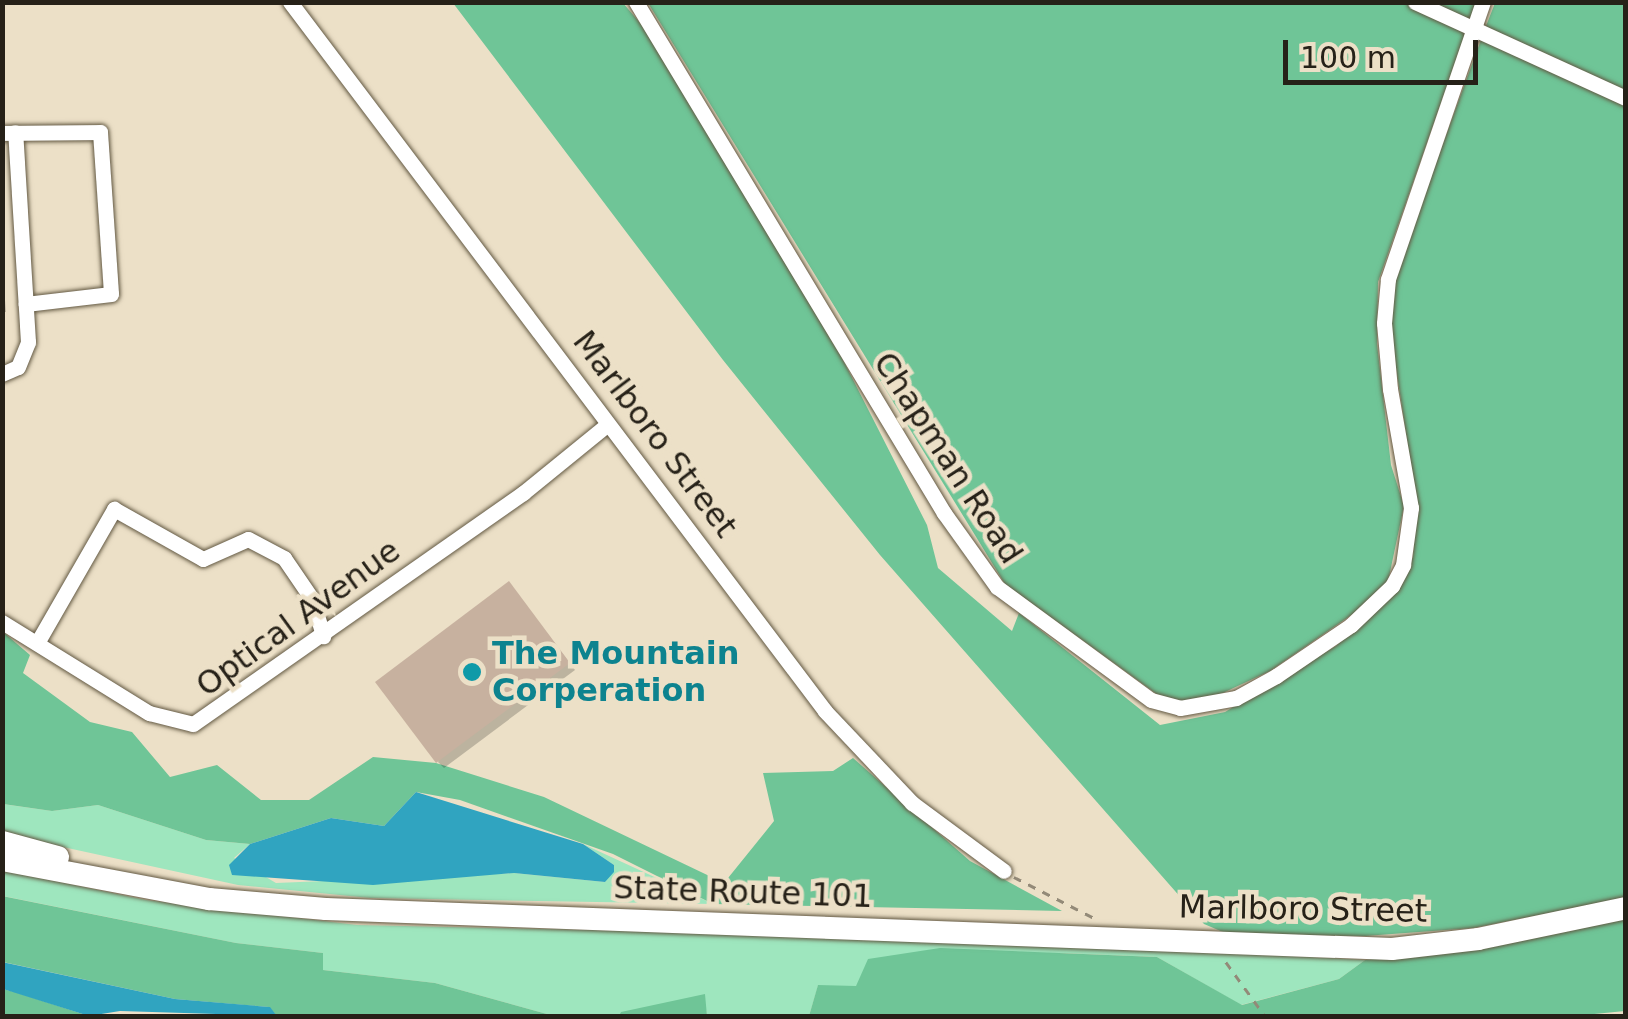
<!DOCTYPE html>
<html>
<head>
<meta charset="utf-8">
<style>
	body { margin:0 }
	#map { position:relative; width:1628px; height:1019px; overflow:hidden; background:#ece0c7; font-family:"DejaVu Sans",sans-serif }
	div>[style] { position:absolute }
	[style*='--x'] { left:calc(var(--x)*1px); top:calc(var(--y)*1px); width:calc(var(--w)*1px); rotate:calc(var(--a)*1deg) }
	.green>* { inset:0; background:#9ee6be }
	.forest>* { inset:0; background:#6fc597 }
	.water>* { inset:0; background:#30a4c0 }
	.shadow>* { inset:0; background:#0003 }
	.building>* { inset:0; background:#c7b19f }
	.path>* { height:2.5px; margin-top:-1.25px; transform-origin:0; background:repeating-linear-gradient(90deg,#938a78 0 8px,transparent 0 16px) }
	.roads { filter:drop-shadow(0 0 2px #625842) drop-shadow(0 0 2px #625842) }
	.minor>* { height:15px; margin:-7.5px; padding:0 7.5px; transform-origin:7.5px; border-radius:7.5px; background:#fff }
	.highway>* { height:22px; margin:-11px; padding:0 11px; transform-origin:11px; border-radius:11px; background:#fff }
	.dots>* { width:28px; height:28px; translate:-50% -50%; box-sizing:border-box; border:5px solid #ece0c7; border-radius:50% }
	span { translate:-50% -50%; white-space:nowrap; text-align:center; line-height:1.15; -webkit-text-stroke:9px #ece0c7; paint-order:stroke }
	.street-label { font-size:32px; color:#262118 }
	.culture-label { font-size:32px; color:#0d838f; font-weight:700 }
	.left { translate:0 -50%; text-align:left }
	.frame { position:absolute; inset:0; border:5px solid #262118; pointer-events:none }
	.scale { position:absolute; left:1283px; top:40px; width:195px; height:45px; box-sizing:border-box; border:5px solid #262118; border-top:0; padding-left:12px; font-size:30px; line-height:35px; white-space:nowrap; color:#262118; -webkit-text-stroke:8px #ece0c7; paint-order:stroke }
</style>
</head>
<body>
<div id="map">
	<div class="green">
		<div style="clip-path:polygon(2px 804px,52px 811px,98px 805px,206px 840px,250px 844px,234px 858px,276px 883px,514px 873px,605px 882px,614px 865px,583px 844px,713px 904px,370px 898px,238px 885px,3px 834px)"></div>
		<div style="clip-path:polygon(2px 870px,146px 900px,357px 925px,971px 938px,1365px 960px,1339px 979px,1241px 1005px,1157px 957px,1061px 953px,856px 986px,818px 986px,809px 1016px,707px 1016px,704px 995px,619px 1016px,554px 1016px,435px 983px,323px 970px,323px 953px,236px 943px,3px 896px)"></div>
	</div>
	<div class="forest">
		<div style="clip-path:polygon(453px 3px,623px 3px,646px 30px,843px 360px,927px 525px,938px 568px,1012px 631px,1019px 613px,1160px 725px,1225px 712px,1336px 646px,1401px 586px,1413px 557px,1417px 506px,1389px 321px,1394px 278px,1486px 26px,1495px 3px,1625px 3px,1625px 898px,1473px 928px,1365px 936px,1230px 935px,1204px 924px,880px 555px,723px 360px)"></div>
		<div style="clip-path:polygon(648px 3px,1476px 3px,1378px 282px,1377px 344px,1391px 465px,1404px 506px,1386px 591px,1270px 671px,1212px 698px,1185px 702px,1158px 695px,1005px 584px)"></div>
		<div style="clip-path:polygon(2px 631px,30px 655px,23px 673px,90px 722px,132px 732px,170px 777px,217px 765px,261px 800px,309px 800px,373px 757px,436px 763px,544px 797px,724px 883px,774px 821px,763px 773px,833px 771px,853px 758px,970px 861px,1062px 911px,713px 904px,613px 854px,460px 800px,416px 792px,384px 826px,331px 818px,250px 844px,206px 840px,98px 805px,52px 811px,3px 804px)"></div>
		<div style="clip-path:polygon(2px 896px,236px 943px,323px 953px,323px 970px,435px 983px,554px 1016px,277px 1016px,269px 1007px,175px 999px,3px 962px)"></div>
		<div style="clip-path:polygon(1625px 911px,1625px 1011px,1574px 1016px,809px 1016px,818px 985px,856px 986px,868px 959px,940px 948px,1157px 957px,1242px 1005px,1339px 979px,1365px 960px,1486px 945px)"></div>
		<div style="clip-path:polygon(2px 989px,15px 992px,89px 1016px,3px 1016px)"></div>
		<div style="clip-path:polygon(705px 994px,707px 1016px,619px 1016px,621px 1012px)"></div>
	</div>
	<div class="water">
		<div style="clip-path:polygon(416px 792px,583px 844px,614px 865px,614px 872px,605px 882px,514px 873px,373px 885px,232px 875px,229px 865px,250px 844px,331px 818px,384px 826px)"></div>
		<div style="clip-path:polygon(2px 962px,175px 999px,270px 1007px,277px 1016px,120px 1011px,89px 1016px,3px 989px)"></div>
	</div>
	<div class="shadow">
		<div style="clip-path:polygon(2px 264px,6px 312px,2px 312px)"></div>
		<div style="clip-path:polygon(515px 591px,575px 670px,444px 768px,438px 762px)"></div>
	</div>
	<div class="building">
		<div style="clip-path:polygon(509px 581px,570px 663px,436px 763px,375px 682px)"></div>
	</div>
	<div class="path">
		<div style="--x:1014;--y:877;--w:92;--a:27.1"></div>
		<div style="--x:1226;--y:962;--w:67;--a:54.2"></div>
	</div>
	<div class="roads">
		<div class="minor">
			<div style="--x:290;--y:2;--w:888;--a:52.96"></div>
			<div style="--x:825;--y:711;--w:127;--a:46.6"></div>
			<div style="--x:912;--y:803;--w:114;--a:36.5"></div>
			<div style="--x:636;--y:2;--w:597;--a:58.92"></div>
			<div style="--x:944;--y:513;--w:91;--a:54.4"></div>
			<div style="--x:997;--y:587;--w:191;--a:36.3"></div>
			<div style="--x:1151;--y:700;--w:30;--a:15"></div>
			<div style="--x:1180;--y:708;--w:57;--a:-10.1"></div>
			<div style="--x:1236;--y:698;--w:46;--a:-28.8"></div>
			<div style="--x:1276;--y:676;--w:91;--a:-34.2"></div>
			<div style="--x:1351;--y:625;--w:57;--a:-43.6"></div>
			<div style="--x:1392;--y:586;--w:24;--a:-62"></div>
			<div style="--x:1403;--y:565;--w:58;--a:-82"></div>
			<div style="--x:1411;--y:508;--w:121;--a:-100"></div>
			<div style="--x:1390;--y:389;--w:66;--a:-95.2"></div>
			<div style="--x:1384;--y:323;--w:44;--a:-84.8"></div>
			<div style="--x:1388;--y:279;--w:293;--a:-71.1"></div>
			<div style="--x:1415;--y:2;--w:232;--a:24.5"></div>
			<div style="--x:2;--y:133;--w:98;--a:-0.6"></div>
			<div style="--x:100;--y:132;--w:162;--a:86.1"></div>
			<div style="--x:111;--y:294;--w:86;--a:173.3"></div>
			<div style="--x:2;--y:374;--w:17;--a:-24"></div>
			<div style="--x:18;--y:367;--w:27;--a:-68"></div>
			<div style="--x:28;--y:342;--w:210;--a:-93.5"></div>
			<div style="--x:2;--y:622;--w:173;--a:31.8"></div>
			<div style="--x:149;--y:713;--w:45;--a:14"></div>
			<div style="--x:193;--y:724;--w:403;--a:-35"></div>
			<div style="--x:523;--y:493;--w:109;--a:-39.1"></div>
			<div style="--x:37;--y:643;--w:155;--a:-60.1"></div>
			<div style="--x:114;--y:509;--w:102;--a:29.3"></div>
			<div style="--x:203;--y:559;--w:49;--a:-24"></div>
			<div style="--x:248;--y:539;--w:41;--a:27.8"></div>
			<div style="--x:284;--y:558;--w:50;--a:55.7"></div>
			<div style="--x:312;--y:599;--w:39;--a:73"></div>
		</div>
		<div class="highway">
			<div style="--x:2;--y:842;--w:58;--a:15"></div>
			<div style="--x:2;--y:860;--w:211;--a:10.7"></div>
			<div style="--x:209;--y:899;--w:117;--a:4.9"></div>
			<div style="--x:326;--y:909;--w:1067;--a:2.15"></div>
			<div style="--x:1392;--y:949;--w:87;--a:-6.6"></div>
			<div style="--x:1478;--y:939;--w:151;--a:-11.8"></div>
		</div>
	</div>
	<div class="dots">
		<div style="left:472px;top:672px;background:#0f9aa8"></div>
	</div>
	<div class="street-label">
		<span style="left:655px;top:434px;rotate:53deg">Marlboro Street</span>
		<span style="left:948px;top:458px;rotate:57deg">Chapman Road</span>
		<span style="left:298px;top:618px;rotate:-36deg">Optical Avenue</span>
		<span style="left:743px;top:892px;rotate:2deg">State Route 101</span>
		<span style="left:1303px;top:909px;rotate:1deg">Marlboro Street</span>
	</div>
	<div class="culture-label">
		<span class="left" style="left:492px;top:672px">The Mountain<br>Corperation</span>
	</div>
	<div class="frame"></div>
	<div class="scale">100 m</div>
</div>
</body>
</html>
